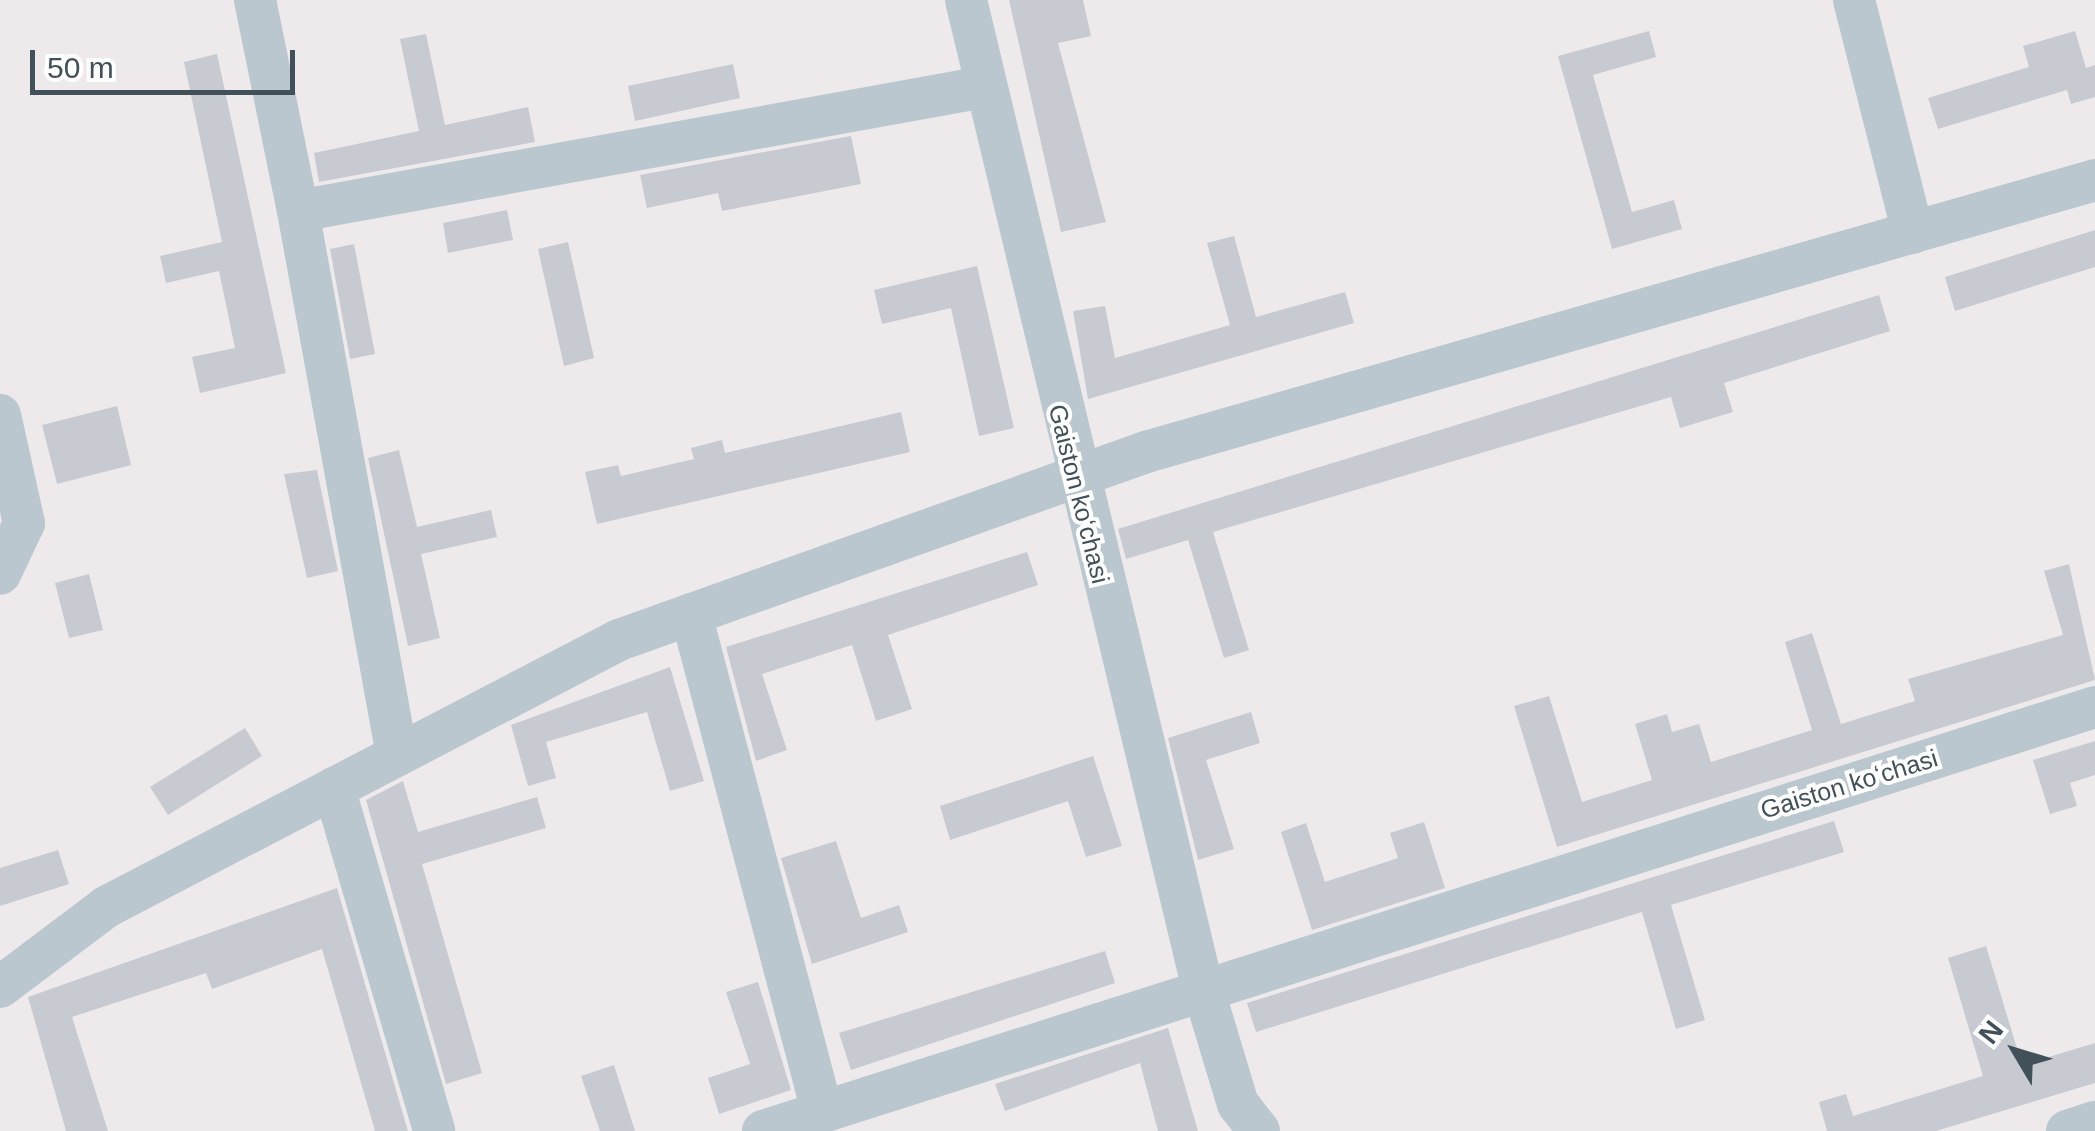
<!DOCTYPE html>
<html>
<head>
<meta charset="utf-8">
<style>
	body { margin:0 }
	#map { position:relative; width:2095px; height:1131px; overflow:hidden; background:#eeeaeb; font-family:Helvetica,sans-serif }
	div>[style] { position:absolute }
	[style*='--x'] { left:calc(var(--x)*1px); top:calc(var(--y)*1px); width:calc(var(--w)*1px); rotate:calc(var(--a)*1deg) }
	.building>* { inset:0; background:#c7cad1 }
	.minor>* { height:42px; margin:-21px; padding:0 21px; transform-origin:21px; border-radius:21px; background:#bac7cf }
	span { translate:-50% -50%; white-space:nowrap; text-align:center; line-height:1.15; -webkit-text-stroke:8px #fff; paint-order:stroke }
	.street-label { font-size:25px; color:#425059 }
	.north { position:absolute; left:1965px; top:1001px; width:100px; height:100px; -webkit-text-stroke:8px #fff; paint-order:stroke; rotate:308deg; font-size:28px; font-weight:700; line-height:40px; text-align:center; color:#425059 }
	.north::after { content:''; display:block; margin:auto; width:35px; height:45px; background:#425059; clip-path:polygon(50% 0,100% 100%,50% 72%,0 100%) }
	.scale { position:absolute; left:30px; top:50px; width:265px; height:45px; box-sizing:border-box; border:5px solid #425059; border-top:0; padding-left:12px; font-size:30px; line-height:35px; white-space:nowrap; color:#425059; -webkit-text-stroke:8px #fff; paint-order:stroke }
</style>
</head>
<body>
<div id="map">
	<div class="building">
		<div style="clip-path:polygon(1009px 0,1083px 0,1091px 36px,1058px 43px,1106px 222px,1061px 232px)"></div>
		<div style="clip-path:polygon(1649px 31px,1656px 57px,1593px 75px,1632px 212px,1674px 200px,1682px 229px,1612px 249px,1558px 56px)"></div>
		<div style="clip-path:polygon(2075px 31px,2086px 68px,2095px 65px,2095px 97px,2071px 104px,2067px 90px,1938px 129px,1928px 98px,2029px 67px,2023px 46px)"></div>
		<div style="clip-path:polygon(426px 34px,445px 125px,528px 107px,535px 142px,319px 182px,314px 153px,419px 131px,400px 39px)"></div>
		<div style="clip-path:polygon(217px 54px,286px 373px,200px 393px,192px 357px,235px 348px,219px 271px,166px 283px,160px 256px,222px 242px,184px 62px)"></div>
		<div style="clip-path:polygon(733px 64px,740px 98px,635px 121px,628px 86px)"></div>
		<div style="clip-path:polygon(851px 136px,861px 184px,722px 211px,718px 193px,647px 208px,640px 175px)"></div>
		<div style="clip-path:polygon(507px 210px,513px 240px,448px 253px,443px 223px)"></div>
		<div style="clip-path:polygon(2095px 230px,2095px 267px,1955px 311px,1945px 277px)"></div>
		<div style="clip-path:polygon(1234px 236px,1256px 317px,1345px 292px,1354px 323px,1088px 399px,1073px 311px,1105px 306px,1115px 358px,1230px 325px,1207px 243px)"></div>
		<div style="clip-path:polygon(568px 242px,594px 358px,564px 366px,538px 249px)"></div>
		<div style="clip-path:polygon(354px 244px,375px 354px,350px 359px,330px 249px)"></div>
		<div style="clip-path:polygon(977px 266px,1014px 428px,979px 436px,951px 308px,882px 324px,874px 290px)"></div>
		<div style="clip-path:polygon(1879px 295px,1890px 331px,1724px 383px,1733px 412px,1680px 428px,1671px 397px,1213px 532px,1249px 650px,1224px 658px,1188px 540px,1126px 559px,1118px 529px)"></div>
		<div style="clip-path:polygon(117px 406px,131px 465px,57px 484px,42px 425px)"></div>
		<div style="clip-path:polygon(901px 412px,910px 452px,597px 524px,585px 472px,618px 465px,621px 476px,694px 459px,691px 448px,722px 440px,725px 453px)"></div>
		<div style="clip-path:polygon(399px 450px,417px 527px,491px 510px,497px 537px,421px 554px,440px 638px,408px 646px,368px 458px)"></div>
		<div style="clip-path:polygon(317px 470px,338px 571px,307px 578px,284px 474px)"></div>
		<div style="clip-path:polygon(1027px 552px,1038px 585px,888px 635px,912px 709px,876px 721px,852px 645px,762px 674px,787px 750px,756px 761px,726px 647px)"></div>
		<div style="clip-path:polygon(2069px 564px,2095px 680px,1557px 847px,1514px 706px,1549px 696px,1582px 802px,1652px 780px,1635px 724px,1667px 714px,1672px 732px,1699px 724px,1711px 762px,1812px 730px,1785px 642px,1812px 633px,1841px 724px,1915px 701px,1908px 679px,2063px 635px,2044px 571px)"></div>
		<div style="clip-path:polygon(89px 574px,103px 630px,69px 638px,55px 583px)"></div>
		<div style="clip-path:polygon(670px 667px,704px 781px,670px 791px,647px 712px,546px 742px,556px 778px,528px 786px,511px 725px)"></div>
		<div style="clip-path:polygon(1251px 712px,1260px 743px,1206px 760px,1234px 849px,1198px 860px,1168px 738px)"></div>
		<div style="clip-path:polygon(245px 728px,262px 756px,168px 815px,150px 787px)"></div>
		<div style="clip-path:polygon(2095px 741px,2095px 775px,2070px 783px,2077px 806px,2050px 814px,2033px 760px)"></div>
		<div style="clip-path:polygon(1093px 756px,1122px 846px,1086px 857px,1068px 801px,950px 840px,940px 806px)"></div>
		<div style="clip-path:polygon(403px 781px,418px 832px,537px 797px,546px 828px,422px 864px,482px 1073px,446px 1084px,366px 800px)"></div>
		<div style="clip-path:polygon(1834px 821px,1844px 852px,1671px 905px,1705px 1020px,1676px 1029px,1642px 912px,1256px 1032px,1247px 1003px)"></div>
		<div style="clip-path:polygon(1424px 822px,1445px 888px,1312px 930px,1281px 832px,1306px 823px,1325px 882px,1398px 858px,1390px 833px)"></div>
		<div style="clip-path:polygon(836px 841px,861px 918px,899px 905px,908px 932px,812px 964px,781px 858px)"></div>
		<div style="clip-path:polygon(58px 850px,69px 884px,0 906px,0 868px)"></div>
		<div style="clip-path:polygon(337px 888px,408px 1131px,375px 1131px,322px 949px,212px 989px,206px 973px,72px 1017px,108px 1131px,66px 1131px,28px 997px)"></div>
		<div style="clip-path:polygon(1986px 946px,2022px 1065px,2095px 1043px,2095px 1083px,1936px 1131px,1827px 1131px,1819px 1102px,1846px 1094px,1853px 1116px,1983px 1076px,1948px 958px)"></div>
		<div style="clip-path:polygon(1105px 951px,1115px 983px,851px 1070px,839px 1033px)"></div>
		<div style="clip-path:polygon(758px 982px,791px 1090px,719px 1114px,708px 1078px,750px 1064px,726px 992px)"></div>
		<div style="clip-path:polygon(1168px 1028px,1198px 1131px,1158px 1131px,1140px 1063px,1005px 1111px,995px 1084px)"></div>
		<div style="clip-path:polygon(614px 1065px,635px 1131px,600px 1131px,581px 1076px)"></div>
	</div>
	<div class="minor">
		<div style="--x:255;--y:0;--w:215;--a:78.5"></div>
		<div style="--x:298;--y:211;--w:697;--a:-10.25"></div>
		<div style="--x:966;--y:0;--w:1013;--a:76.53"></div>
		<div style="--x:1202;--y:985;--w:124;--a:73.2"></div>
		<div style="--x:1238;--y:1104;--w:34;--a:52"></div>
		<div style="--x:1854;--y:0;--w:240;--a:75.8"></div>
		<div style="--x:298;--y:211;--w:553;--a:79.69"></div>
		<div style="--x:0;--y:415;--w:111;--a:77.5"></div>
		<div style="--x:24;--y:523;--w:56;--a:115.2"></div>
		<div style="--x:691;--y:614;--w:510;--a:75.23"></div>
		<div style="--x:334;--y:788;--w:357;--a:73.7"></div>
		<div style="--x:0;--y:987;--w:133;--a:-37"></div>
		<div style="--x:106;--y:907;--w:578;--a:-27.5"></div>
		<div style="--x:619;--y:640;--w:560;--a:-19.63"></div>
		<div style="--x:1146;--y:452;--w:987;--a:-15.99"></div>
		<div style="--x:763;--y:1131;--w:1398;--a:-17.66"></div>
		<div style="--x:2067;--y:1131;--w:29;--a:-18"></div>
	</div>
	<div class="street-label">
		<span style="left:1079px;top:494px;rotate:76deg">Gaiston koʻchasi</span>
		<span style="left:1849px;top:784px;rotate:-17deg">Gaiston koʻchasi</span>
	</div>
	<div class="north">N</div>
	<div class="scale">50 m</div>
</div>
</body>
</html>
